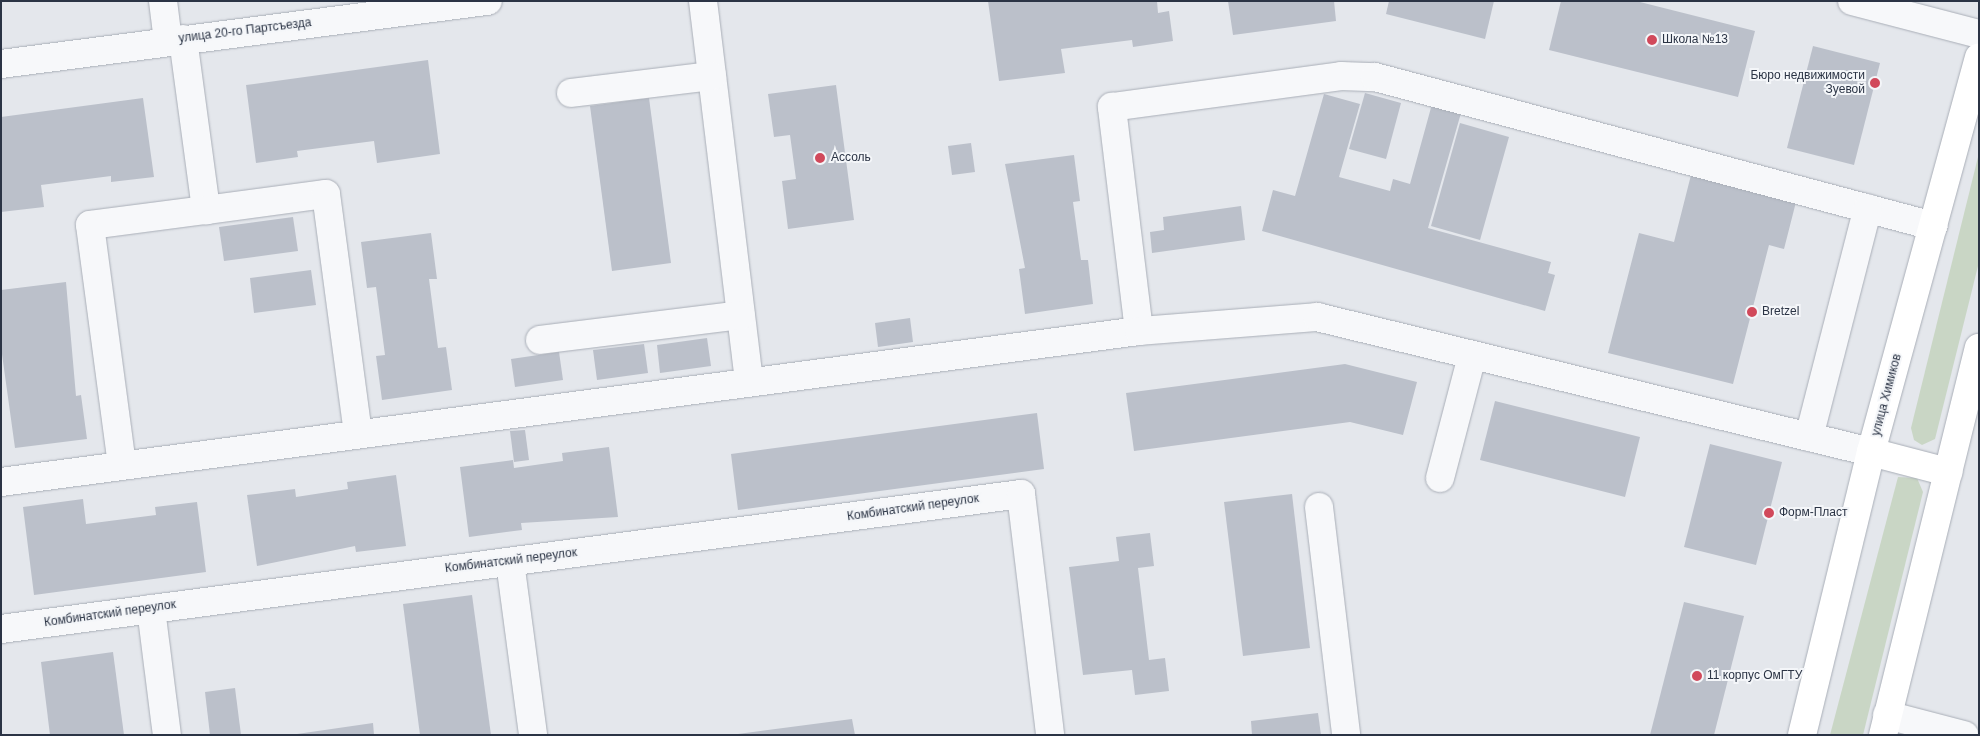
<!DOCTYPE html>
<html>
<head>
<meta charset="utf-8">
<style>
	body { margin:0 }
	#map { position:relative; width:1980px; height:736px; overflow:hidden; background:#e4e7ec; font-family:Arial,sans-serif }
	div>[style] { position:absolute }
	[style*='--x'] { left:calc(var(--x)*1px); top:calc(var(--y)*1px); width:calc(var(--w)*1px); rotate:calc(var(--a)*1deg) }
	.green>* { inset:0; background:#c9d6c5 }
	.building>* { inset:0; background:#bbc0ca }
	.roads { filter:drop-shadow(0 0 1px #a9aeb7) drop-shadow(0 0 1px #a9aeb7) }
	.minor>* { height:28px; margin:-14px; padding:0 14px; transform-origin:14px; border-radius:14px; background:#f7f8fa }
	.major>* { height:28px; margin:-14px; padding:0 14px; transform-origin:14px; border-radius:14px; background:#fff }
	.dots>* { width:14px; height:14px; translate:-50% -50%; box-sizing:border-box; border:2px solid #f4f6f9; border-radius:50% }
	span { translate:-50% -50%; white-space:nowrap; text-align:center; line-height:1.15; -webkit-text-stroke:4px #f4f6f9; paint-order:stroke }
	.street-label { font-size:12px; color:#2b3445 }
	.poi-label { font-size:12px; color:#2b3445 }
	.left { translate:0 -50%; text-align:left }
	.right { translate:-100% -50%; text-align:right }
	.frame { position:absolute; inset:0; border:2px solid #2b3445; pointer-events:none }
</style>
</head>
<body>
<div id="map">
	<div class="green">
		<div style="clip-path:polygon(1979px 153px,1979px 262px,1935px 439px,1922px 445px,1914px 440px,1911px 428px)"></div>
		<div style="clip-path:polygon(1898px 477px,1917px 478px,1923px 492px,1863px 735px,1830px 735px)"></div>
	</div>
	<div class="building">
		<div style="clip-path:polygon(988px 1px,1157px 1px,1158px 13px,1169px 11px,1173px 41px,1133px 47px,1132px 40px,1061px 49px,1065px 73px,999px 81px)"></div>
		<div style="clip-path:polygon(1228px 1px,1334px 1px,1336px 21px,1233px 35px)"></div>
		<div style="clip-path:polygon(1389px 1px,1494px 1px,1485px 39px,1386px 14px)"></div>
		<div style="clip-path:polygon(1561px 1px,1636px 1px,1755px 31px,1738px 97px,1549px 50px)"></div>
		<div style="clip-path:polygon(1813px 46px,1880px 63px,1854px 165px,1787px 148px)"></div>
		<div style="clip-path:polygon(428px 60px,440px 154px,377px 163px,374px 141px,297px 151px,298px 157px,256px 163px,246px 85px)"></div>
		<div style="clip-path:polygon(836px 85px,854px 220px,788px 229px,782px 181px,796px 179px,790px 135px,774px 137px,768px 94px)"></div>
		<div style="clip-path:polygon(1365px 93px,1401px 103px,1386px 159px,1349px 149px)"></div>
		<div style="clip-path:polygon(1324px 94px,1360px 104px,1339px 177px,1390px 191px,1393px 179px,1410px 184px,1432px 104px,1461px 113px,1428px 228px,1551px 262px,1548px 273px,1555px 275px,1545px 311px,1262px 231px,1273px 190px,1295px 196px)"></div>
		<div style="clip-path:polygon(143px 98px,154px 177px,111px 182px,111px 176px,41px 185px,44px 207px,1px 212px,1px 117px)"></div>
		<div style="clip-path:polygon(649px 98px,671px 263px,612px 271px,590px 106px)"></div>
		<div style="clip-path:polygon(1460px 123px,1509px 137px,1480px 240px,1431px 226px)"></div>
		<div style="clip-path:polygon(971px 143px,975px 172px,952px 175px,948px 146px)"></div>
		<div style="clip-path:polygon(1074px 155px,1080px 201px,1073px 202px,1081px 260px,1088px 260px,1093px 304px,1025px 314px,1019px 269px,1025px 268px,1005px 164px)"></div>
		<div style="clip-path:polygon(1691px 175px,1796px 202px,1784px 249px,1769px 245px,1733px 384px,1608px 353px,1639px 233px,1674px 242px)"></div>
		<div style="clip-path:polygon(1241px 206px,1245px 240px,1152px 253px,1150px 232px,1164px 230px,1163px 217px)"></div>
		<div style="clip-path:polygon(293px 217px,298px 251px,224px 261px,219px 227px)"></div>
		<div style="clip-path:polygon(431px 233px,437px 279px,429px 279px,438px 348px,446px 347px,452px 390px,382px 400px,376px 356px,385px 355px,376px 287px,367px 288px,361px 242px)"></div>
		<div style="clip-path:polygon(311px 270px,316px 305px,254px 313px,250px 278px)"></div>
		<div style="clip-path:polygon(66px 282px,76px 396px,81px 395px,87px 439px,15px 448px,1px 347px,1px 290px)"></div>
		<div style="clip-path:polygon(910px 318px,913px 342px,878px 347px,875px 323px)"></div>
		<div style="clip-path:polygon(707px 338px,711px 366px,660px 373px,657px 345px)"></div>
		<div style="clip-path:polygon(644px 344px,648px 373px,597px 380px,593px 350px)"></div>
		<div style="clip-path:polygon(559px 352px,563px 380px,515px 387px,511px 359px)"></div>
		<div style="clip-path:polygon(1345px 364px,1417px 382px,1403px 435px,1350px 422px,1134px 451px,1126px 393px)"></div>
		<div style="clip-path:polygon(1495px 401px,1640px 437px,1625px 497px,1480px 460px)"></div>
		<div style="clip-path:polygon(1037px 413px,1044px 469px,738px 510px,731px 454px)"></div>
		<div style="clip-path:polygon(525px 430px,529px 460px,514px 462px,510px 431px)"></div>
		<div style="clip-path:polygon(1710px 444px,1782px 462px,1756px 565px,1684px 547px)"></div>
		<div style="clip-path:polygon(609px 447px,618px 517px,521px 523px,522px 530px,469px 537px,460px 467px,513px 460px,514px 468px,563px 461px,562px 453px)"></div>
		<div style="clip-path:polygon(396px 475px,406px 546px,356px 552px,355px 546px,257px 566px,247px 495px,295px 489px,296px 497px,348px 489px,347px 482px)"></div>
		<div style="clip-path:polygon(1292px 494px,1310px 648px,1243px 656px,1224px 502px)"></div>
		<div style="clip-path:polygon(83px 499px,86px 524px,156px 515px,155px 507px,197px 502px,206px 572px,34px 595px,23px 507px)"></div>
		<div style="clip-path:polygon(1150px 533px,1154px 566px,1138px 568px,1149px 660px,1165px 658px,1169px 691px,1135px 695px,1132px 670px,1083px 675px,1069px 567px,1119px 561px,1116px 537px)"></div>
		<div style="clip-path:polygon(472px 595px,491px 735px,420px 735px,403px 604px)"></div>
		<div style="clip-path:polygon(1684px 602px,1744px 616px,1714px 735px,1650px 735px)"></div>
		<div style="clip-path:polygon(113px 652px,124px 735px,50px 735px,41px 662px)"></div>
		<div style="clip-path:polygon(235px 688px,241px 735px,210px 735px,205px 692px)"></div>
		<div style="clip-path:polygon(1318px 713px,1321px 735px,1252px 735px,1251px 721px)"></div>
		<div style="clip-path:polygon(852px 719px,855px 735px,738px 735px,738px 734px)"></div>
		<div style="clip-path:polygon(373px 723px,374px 735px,297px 735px,297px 734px)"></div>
	</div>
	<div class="roads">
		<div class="minor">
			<div style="--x:163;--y:1;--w:40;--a:82.9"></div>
			<div style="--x:703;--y:1;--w:384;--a:83.1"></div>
			<div style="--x:1852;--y:1;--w:131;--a:14.6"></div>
			<div style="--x:183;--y:39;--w:173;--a:82.3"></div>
			<div style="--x:1;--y:64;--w:491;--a:-7.4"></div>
			<div style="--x:571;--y:93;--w:142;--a:-6.9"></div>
			<div style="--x:1139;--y:331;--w:226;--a:-96.9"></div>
			<div style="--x:1112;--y:107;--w:231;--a:-7.7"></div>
			<div style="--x:1341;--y:76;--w:34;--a:2"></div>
			<div style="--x:1375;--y:77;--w:578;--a:14.95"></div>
			<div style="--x:540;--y:340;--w:202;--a:-7.1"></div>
			<div style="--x:1809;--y:437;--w:236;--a:-75.6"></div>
			<div style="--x:122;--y:465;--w:242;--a:-97.6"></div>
			<div style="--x:90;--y:225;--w:117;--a:-7.4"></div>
			<div style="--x:206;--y:210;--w:121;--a:-7.6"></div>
			<div style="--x:326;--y:194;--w:242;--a:82.4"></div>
			<div style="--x:1440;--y:478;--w:126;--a:-75.3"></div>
			<div style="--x:1;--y:482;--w:1148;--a:-7.56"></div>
			<div style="--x:1139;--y:331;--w:179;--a:-4.5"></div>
			<div style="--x:1317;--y:317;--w:570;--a:13.7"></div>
			<div style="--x:1319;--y:507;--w:230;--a:83.2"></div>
			<div style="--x:510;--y:562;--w:175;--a:82.4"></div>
			<div style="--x:151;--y:609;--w:127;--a:82.8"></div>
			<div style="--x:1;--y:629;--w:1029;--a:-7.54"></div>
			<div style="--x:1021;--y:494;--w:243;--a:83.1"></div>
			<div style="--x:1887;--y:715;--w:80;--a:14.6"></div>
		</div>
		<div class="major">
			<div style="--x:1871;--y:452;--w:80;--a:14.6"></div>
			<div style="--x:1802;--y:735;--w:291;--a:-76.3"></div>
			<div style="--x:1871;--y:452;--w:409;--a:-74.7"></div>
			<div style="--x:1883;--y:735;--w:399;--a:-76.1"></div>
		</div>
	</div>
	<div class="dots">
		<div style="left:1652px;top:40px;background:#d1495b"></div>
		<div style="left:1875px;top:83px;background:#d1495b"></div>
		<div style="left:820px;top:158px;background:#d1495b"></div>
		<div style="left:1752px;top:312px;background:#d1495b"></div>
		<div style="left:1769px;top:513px;background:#d1495b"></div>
		<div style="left:1697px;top:676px;background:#d1495b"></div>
	</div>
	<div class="street-label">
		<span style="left:245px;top:31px;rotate:-7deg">улица 20-го Партсъезда</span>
		<span style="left:1887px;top:395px;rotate:-75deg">улица Химиков</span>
		<span style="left:913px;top:508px;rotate:-8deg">Комбинатский переулок</span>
		<span style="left:511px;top:561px;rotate:-7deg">Комбинатский переулок</span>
		<span style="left:110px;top:614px;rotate:-8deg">Комбинатский переулок</span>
	</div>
	<div class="poi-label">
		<span class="left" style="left:1662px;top:40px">Школа №13</span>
		<span class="right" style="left:1865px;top:83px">Бюро недвижимости<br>Зуевой</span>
		<span class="left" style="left:831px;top:158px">Ассоль</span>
		<span class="left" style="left:1762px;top:312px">Bretzel</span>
		<span class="left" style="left:1779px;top:513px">Форм-Пласт</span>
		<span class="left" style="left:1707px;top:676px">11 корпус ОмГТУ</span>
	</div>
	<div class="frame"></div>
</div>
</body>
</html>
